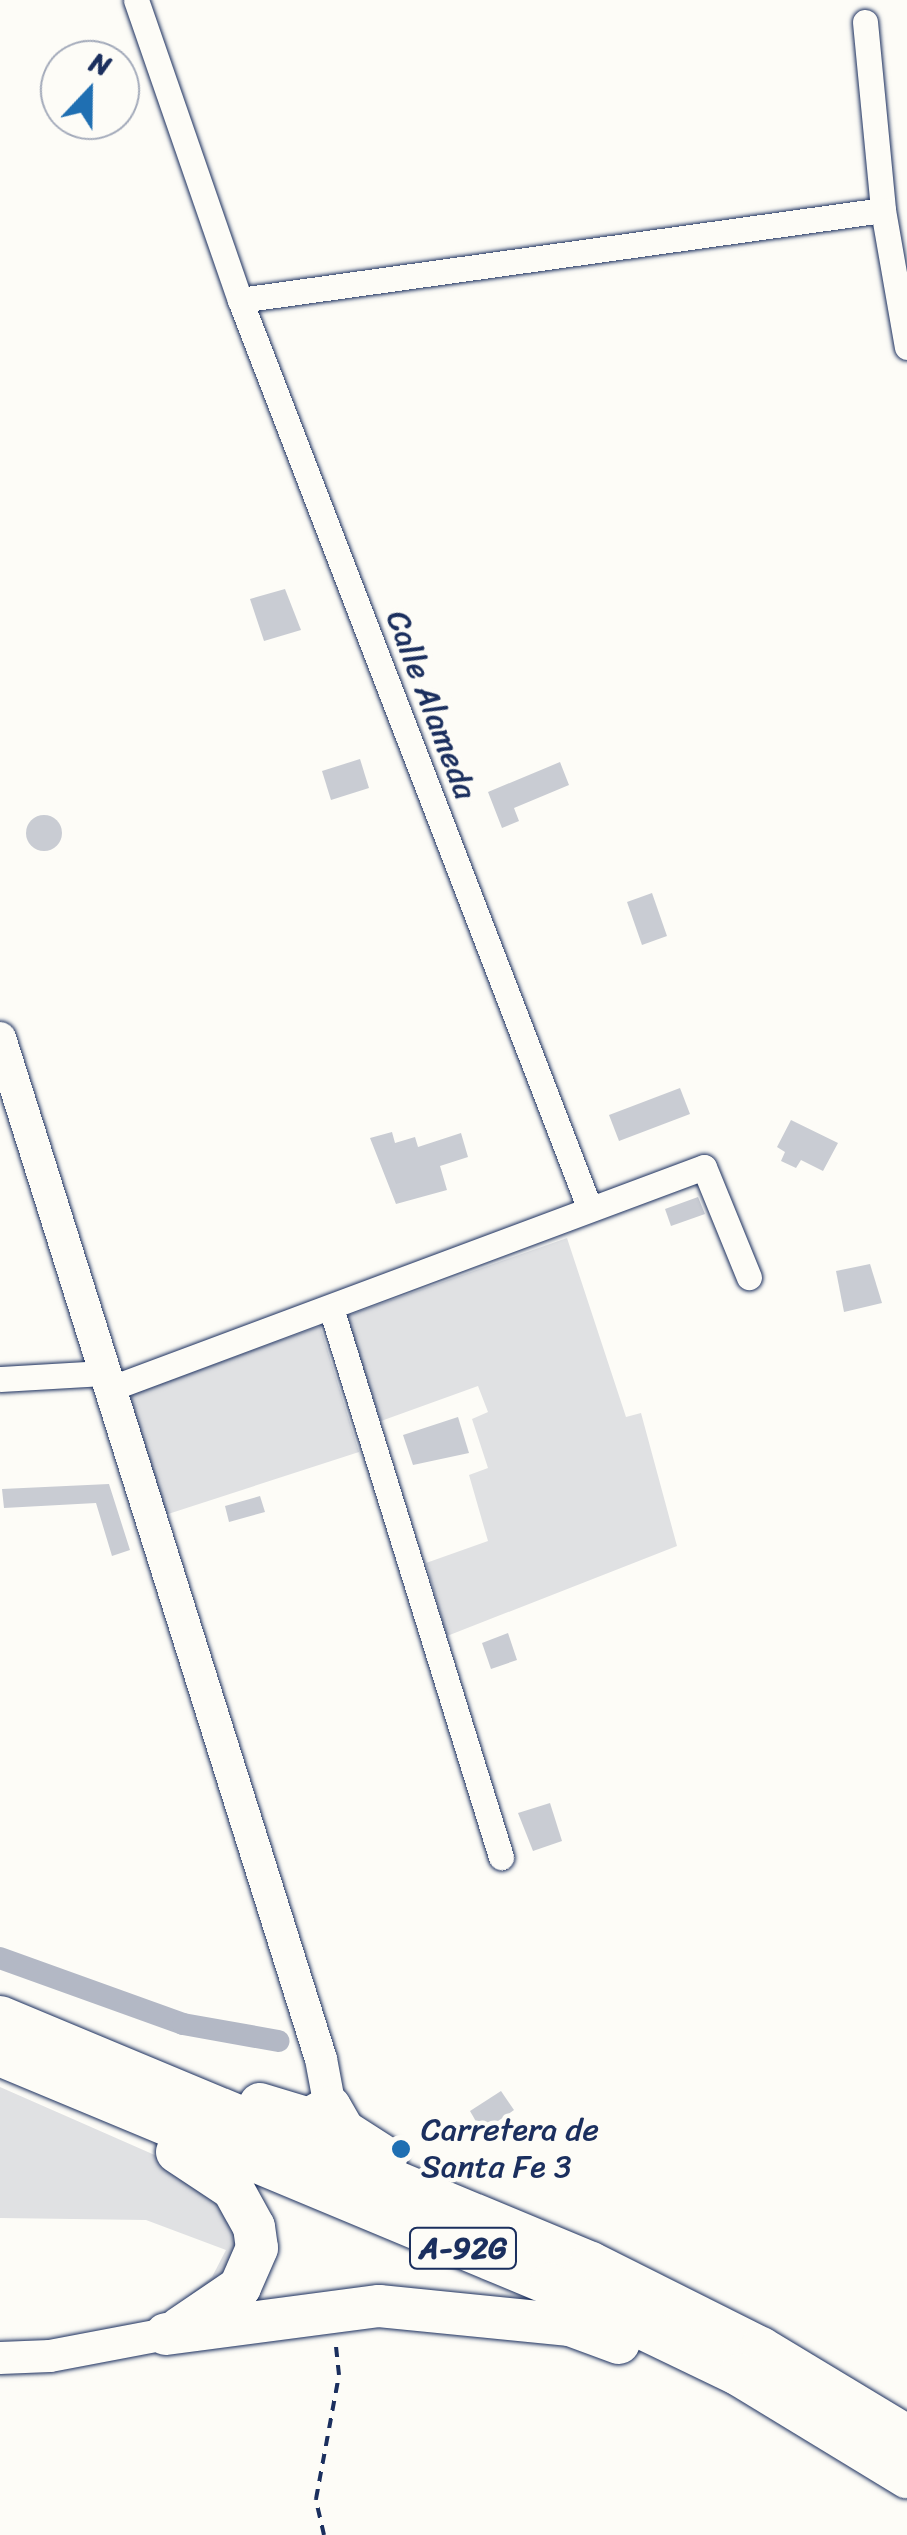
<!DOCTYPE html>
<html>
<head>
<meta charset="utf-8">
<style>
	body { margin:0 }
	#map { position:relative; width:907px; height:2535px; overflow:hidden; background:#fdfcf7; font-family:Sriracha,sans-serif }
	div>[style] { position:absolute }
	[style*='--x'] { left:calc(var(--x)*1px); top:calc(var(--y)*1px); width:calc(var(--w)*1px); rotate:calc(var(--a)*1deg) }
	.green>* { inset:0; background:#e0e1e3 }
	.canal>* { height:22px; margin:-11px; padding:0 11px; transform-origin:11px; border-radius:11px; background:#b3b8c5 }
	.building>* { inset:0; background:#c9ccd3 }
	.round { border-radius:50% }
	.path>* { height:4px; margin-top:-2px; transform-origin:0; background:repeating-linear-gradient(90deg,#1b2f5e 0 10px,transparent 0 18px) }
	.roads { filter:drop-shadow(0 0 2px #1b2f5e) drop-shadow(0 0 2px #1b2f5e) }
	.minor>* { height:25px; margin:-12.5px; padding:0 12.5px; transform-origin:12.5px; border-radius:12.5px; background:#fdfcf7 }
	.tertiary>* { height:32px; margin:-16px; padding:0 16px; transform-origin:16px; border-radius:16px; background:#fdfcf7 }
	.trunk>* { height:42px; margin:-21px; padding:0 21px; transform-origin:21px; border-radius:21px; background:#fdfcf7 }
	.dots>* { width:28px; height:28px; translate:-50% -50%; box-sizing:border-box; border:5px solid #fdfcf7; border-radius:50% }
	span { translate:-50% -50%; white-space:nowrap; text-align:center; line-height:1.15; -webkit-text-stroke:9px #fdfcf7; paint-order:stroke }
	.shield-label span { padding:2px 8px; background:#fdfcf7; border:2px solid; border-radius:8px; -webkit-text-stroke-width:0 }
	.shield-label { font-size:30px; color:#1b2f5e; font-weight:700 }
	.street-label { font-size:32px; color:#1b2f5e }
	.poi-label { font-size:32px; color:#1b2f5e }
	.left { translate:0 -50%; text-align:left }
	.north { position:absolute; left:40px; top:40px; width:100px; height:100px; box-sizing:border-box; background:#fdfcf7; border:2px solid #a3aaba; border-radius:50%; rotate:22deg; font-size:28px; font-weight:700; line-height:40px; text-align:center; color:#1b2f5e }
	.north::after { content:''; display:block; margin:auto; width:35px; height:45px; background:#1f6fb2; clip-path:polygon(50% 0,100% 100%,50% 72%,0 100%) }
</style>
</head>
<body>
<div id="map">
	<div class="green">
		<div style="clip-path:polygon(567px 1238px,626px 1417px,641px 1413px,677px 1546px,447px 1636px,426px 1563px,488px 1541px,469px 1475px,488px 1468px,472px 1419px,488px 1412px,478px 1386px,381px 1421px,346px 1316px)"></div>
		<div style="clip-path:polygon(320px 1326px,359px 1452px,165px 1515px,128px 1404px,133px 1394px)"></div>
		<div style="clip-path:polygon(0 2087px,182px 2167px,221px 2194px,244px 2245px,196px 2310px,190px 2294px,212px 2277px,226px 2250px,146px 2220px,0 2218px)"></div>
	</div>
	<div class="canal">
		<div style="--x:0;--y:1958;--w:195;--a:19.8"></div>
		<div style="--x:183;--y:2024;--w:97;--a:10.1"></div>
	</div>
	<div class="building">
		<div style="clip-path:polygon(285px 589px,301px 630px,264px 641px,250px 599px)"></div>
		<div style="clip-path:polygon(360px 759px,369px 788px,331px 800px,322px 771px)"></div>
		<div style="clip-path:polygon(560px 762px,569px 785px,514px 808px,519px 821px,502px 828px,488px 792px)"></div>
		<div class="round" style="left:26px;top:815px;width:36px;height:36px"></div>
		<div style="clip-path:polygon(652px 893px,667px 936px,642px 945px,627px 902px)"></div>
		<div style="clip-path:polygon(680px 1088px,690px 1114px,619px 1141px,609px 1115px)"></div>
		<div style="clip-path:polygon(791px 1120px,838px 1143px,823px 1171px,801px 1160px,796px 1168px,781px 1161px,785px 1152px,777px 1147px)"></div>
		<div style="clip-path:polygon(392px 1132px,395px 1143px,415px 1137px,418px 1147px,461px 1133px,468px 1157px,440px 1166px,447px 1190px,396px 1204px,370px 1138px)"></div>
		<div style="clip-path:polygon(698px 1197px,705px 1214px,671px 1226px,665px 1209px)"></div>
		<div style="clip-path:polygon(870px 1264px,882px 1303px,844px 1312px,836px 1271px)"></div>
		<div style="clip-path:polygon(458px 1417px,469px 1453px,413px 1465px,403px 1435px)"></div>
		<div style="clip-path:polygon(109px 1484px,130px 1550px,112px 1556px,96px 1503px,4px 1508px,2px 1489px)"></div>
		<div style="clip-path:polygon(260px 1496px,265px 1512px,229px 1522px,225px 1506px)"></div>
		<div style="clip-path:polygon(508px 1633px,517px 1660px,491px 1669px,482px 1643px)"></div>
		<div style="clip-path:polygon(550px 1803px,562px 1841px,533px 1851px,518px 1813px)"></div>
		<div style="clip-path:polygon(501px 2091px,514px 2110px,482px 2132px,470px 2111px)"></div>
	</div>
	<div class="path">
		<div style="--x:324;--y:2535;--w:37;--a:-103"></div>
		<div style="--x:316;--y:2499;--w:126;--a:-79.5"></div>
		<div style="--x:339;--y:2375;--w:31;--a:-96"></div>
	</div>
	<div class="roads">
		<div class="minor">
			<div style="--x:136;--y:0;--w:318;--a:70.9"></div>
			<div style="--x:240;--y:300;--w:972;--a:68.95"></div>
			<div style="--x:865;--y:22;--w:189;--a:84.5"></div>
			<div style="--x:883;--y:210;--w:139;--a:80.1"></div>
			<div style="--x:240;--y:300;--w:649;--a:-7.97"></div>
			<div style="--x:331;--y:1308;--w:575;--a:72.79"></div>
			<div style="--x:0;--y:1379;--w:104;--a:-3.3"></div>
			<div style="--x:109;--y:1389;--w:635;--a:-20.46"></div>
			<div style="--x:704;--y:1167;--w:119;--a:67.8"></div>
		</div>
		<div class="tertiary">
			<div style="--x:0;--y:1038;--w:1070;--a:72.55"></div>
			<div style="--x:321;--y:2059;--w:49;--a:79.4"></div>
			<div style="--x:0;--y:2358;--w:50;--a:-2.3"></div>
			<div style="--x:50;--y:2356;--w:118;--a:-10.7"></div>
		</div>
		<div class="trunk">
			<div style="--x:0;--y:2017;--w:640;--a:22.6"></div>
			<div style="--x:591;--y:2263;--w:190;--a:26.6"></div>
			<div style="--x:761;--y:2348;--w:170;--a:31.1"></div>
			<div style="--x:0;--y:2055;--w:596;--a:22.61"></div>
			<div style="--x:550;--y:2284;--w:210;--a:25.7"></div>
			<div style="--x:739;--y:2375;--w:197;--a:31.3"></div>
			<div style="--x:260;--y:2104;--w:51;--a:17"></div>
			<div style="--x:309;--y:2119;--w:24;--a:-30"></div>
			<div style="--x:330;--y:2107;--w:28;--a:60"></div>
			<div style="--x:344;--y:2131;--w:50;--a:32.7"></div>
			<div style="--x:177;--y:2152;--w:67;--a:33.5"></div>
			<div style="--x:233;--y:2189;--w:43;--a:61.1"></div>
			<div style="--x:254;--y:2227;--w:21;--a:82"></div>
			<div style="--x:257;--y:2248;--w:43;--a:113.6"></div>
			<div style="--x:240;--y:2287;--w:73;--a:145.7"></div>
			<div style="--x:166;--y:2334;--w:215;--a:-7.5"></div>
			<div style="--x:379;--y:2306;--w:192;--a:5.7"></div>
			<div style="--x:570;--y:2325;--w:52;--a:20.2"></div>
		</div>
	</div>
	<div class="dots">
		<div style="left:401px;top:2149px;background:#1f6fb2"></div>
	</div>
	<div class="shield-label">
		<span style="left:463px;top:2248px">A-92G</span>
	</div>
	<div class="street-label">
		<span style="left:431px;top:705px;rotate:69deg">Calle Alameda</span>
	</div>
	<div class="poi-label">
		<span class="left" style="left:421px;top:2149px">Carretera de<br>Santa Fe 3</span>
	</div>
	<div class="north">N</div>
</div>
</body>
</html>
